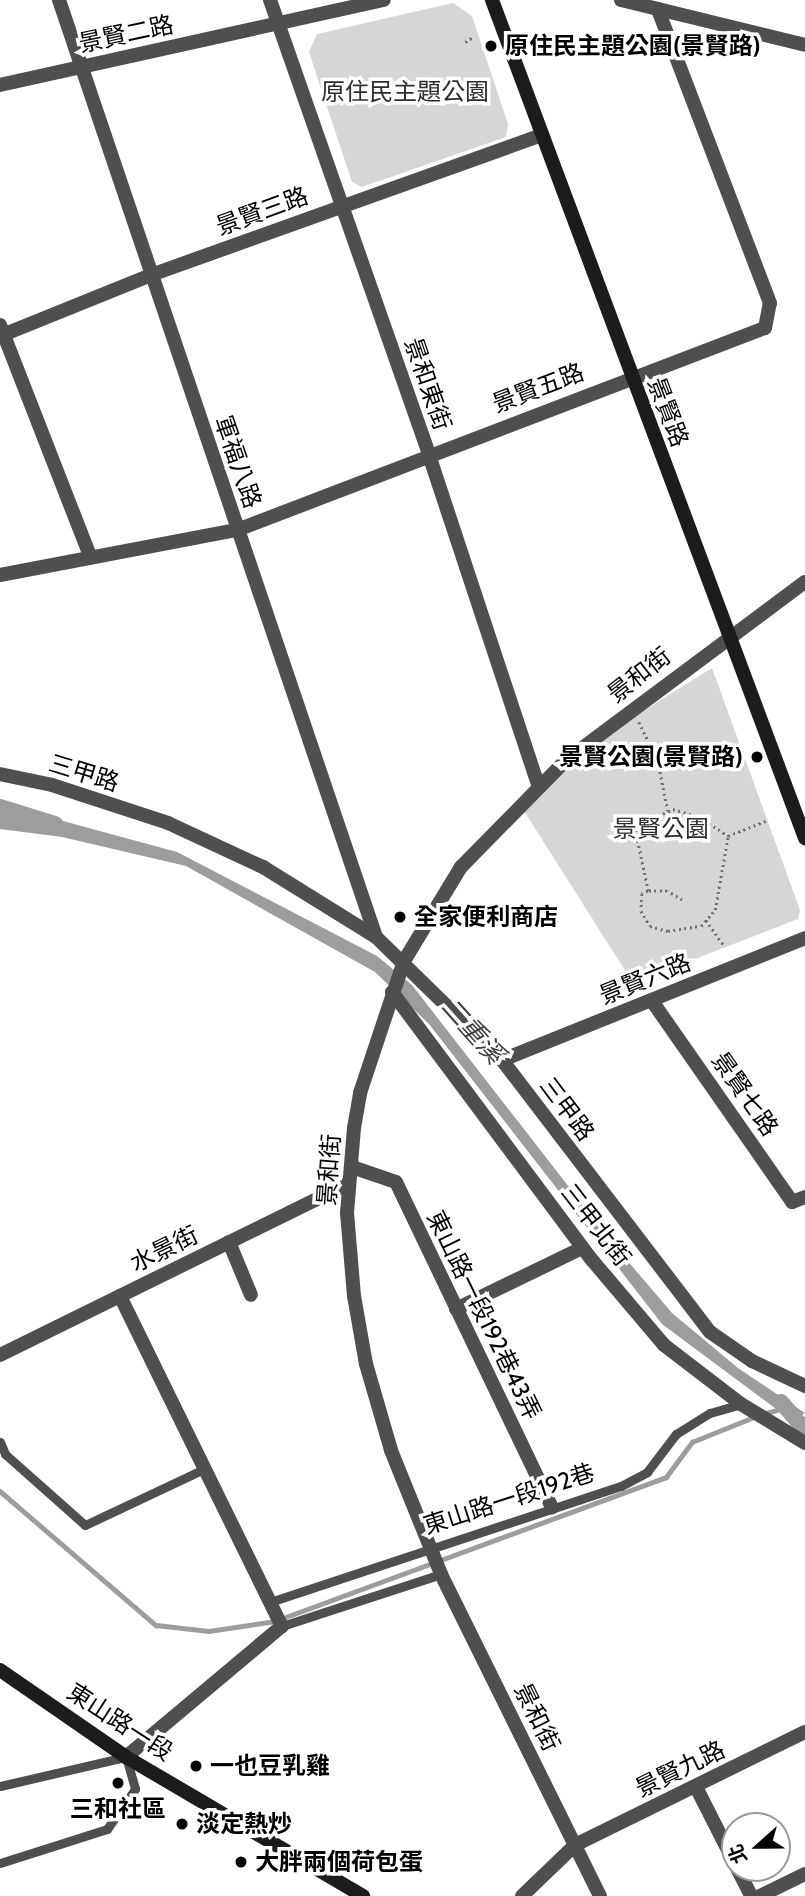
<!DOCTYPE html>
<html>
<head>
<meta charset="utf-8">
<style>
	body { margin:0 }
	#map { position:relative; width:805px; height:1896px; overflow:hidden; background:#fff; font-family:Cabin,"Noto Sans TC",sans-serif }
	div>[style] { position:absolute }
	[style*='--x'] { left:calc(var(--x)*1px); top:calc(var(--y)*1px); width:calc(var(--w)*1px); rotate:calc(var(--a)*1deg) }
	.green>* { inset:0; background:#d6d6d6 }
	.water>* { inset:0; background:#9d9d9d }
	.stream>* { height:4.5px; margin:-2.25px; padding:0 2.25px; transform-origin:2.25px; border-radius:2.25px; background:#9d9d9d }
	.canal>* { height:16px; margin:-8px; padding:0 8px; transform-origin:8px; border-radius:8px; background:#9d9d9d }
	.path>* { height:2.5px; margin-top:-1.25px; transform-origin:0; background:repeating-linear-gradient(90deg,#717171 0 2px,transparent 0 5.5px) }
	.lane>* { height:9px; margin:-4.5px; padding:0 4.5px; transform-origin:4.5px; border-radius:4.5px; background:#4f4f4f }
	.street>* { height:14px; margin:-7px; padding:0 7px; transform-origin:7px; border-radius:7px; background:#4f4f4f }
	.secondary>* { height:14px; margin:-7px; padding:0 7px; transform-origin:7px; border-radius:7px; background:#1c1c1c }
	.dots>* { width:19px; height:19px; translate:-50% -50%; box-sizing:border-box; border:4px solid #fff; border-radius:50% }
	span { translate:-50% -50%; white-space:nowrap; text-align:center; line-height:1.15; -webkit-text-stroke:7px #fff; paint-order:stroke }
	.street-label { font-size:24px; color:#000 }
	.poi-label { font-size:24px; color:#000; font-weight:700 }
	.left { translate:0 -50%; text-align:left }
	.right { translate:-100% -50%; text-align:right }
	.park-label { font-size:24px; color:#2d2d2d }
	.water-label { font-size:26px; color:#3e3e3e; font-style:italic }
	.north { position:absolute; left:721px; top:1812px; width:70px; height:70px; box-sizing:border-box; background:#fff; border:2px solid #999; border-radius:50%; rotate:249deg; font-size:19px; font-weight:700; line-height:28px; text-align:center; color:#000 }
	.north::after { content:''; display:block; margin:auto; width:24px; height:32px; background:#000; clip-path:polygon(50% 0,100% 100%,50% 72%,0 100%) }
</style>
</head>
<body>
<div id="map">
	<div class="green">
		<div style="clip-path:polygon(453px 3px,472px 16px,508px 124px,506px 137px,362px 187px,352px 182px,309px 52px,317px 34px)"></div>
		<div style="clip-path:polygon(712px 668px,800px 910px,798px 919px,633px 983px,524px 811px,557px 777px,635px 716px)"></div>
	</div>
	<div class="water">
		<div style="clip-path:polygon(0 813px,63px 821px,177px 852px,377px 956px,412px 985px,614px 1245px,672px 1313px,738px 1368px,805px 1413px,791px 1420px,662px 1324px,429px 1024px,375px 972px,186px 866px,62px 837px,0 829px)"></div>
	</div>
	<div class="stream">
		<div style="--x:762;--y:1414;--w:23;--a:-15"></div>
		<div style="--x:0;--y:1491;--w:206;--a:40.7"></div>
		<div style="--x:156;--y:1625;--w:53;--a:6.5"></div>
		<div style="--x:209;--y:1631;--w:67;--a:-8.6"></div>
		<div style="--x:275;--y:1621;--w:417;--a:-20.2"></div>
		<div style="--x:666;--y:1477;--w:44;--a:-53.4"></div>
		<div style="--x:692;--y:1442;--w:67;--a:-22"></div>
	</div>
	<div class="canal">
		<div style="--x:0;--y:807;--w:58;--a:17.2"></div>
		<div style="--x:781;--y:1402;--w:37;--a:49"></div>
	</div>
	<div class="path">
		<div style="--x:465;--y:42;--w:9;--a:-32"></div>
		<div style="--x:639;--y:722;--w:43;--a:64"></div>
		<div style="--x:658;--y:761;--w:51;--a:78.7"></div>
		<div style="--x:648;--y:891;--w:62;--a:-102"></div>
		<div style="--x:635;--y:830;--w:11;--a:-41"></div>
		<div style="--x:643;--y:823;--w:33;--a:-25"></div>
		<div style="--x:673;--y:809;--w:28;--a:17"></div>
		<div style="--x:700;--y:817;--w:34;--a:34"></div>
		<div style="--x:682;--y:900;--w:17;--a:-149"></div>
		<div style="--x:667;--y:891;--w:19;--a:180"></div>
		<div style="--x:648;--y:891;--w:7;--a:153"></div>
		<div style="--x:642;--y:894;--w:17;--a:93"></div>
		<div style="--x:641;--y:911;--w:17;--a:59"></div>
		<div style="--x:650;--y:926;--w:19;--a:16"></div>
		<div style="--x:668;--y:931;--w:33;--a:-9"></div>
		<div style="--x:701;--y:926;--w:21;--a:-49"></div>
		<div style="--x:715;--y:910;--w:75;--a:-80"></div>
		<div style="--x:728;--y:836;--w:43;--a:-21.8"></div>
		<div style="--x:706;--y:920;--w:33;--a:55"></div>
	</div>
	<div class="lane">
		<div style="--x:0;--y:1442;--w:13;--a:67"></div>
		<div style="--x:5;--y:1454;--w:107;--a:41.6"></div>
		<div style="--x:85;--y:1525;--w:132;--a:-25.2"></div>
		<div style="--x:270;--y:1602;--w:370;--a:-18.3"></div>
		<div style="--x:621;--y:1486;--w:30;--a:-28"></div>
		<div style="--x:647;--y:1472;--w:48;--a:-52.7"></div>
		<div style="--x:676;--y:1434;--w:40;--a:-32"></div>
		<div style="--x:710;--y:1413;--w:32;--a:-16"></div>
		<div style="--x:282;--y:1626;--w:167;--a:-18.1"></div>
		<div style="--x:0;--y:1786;--w:129;--a:-13"></div>
		<div style="--x:126;--y:1757;--w:33;--a:74"></div>
		<div style="--x:135;--y:1789;--w:49;--a:125"></div>
		<div style="--x:107;--y:1829;--w:112;--a:162.4"></div>
	</div>
	<div class="street">
		<div style="--x:59;--y:0;--w:989;--a:71.31"></div>
		<div style="--x:270;--y:0;--w:482;--a:70.7"></div>
		<div style="--x:429;--y:455;--w:348;--a:71.7"></div>
		<div style="--x:621;--y:0;--w:189;--a:13.7"></div>
		<div style="--x:0;--y:85;--w:393;--a:-12.5"></div>
		<div style="--x:0;--y:325;--w:248;--a:68.7"></div>
		<div style="--x:0;--y:336;--w:163;--a:-22"></div>
		<div style="--x:151;--y:275;--w:414;--a:-19.7"></div>
		<div style="--x:0;--y:575;--w:241;--a:-10.8"></div>
		<div style="--x:237;--y:530;--w:565;--a:-20.94"></div>
		<div style="--x:765;--y:328;--w:25;--a:-79"></div>
		<div style="--x:770;--y:303;--w:315;--a:-110.9"></div>
		<div style="--x:0;--y:774;--w:53;--a:11.9"></div>
		<div style="--x:52;--y:785;--w:122;--a:18.1"></div>
		<div style="--x:168;--y:823;--w:105;--a:24.9"></div>
		<div style="--x:263;--y:867;--w:133;--a:31.8"></div>
		<div style="--x:376;--y:937;--w:176;--a:44.3"></div>
		<div style="--x:502;--y:1060;--w:342;--a:52.6"></div>
		<div style="--x:710;--y:1332;--w:51;--a:34.6"></div>
		<div style="--x:752;--y:1361;--w:59;--a:25.3"></div>
		<div style="--x:392;--y:992;--w:334;--a:53.3"></div>
		<div style="--x:592;--y:1260;--w:111;--a:49.7"></div>
		<div style="--x:664;--y:1345;--w:97;--a:37.5"></div>
		<div style="--x:741;--y:1404;--w:75;--a:31.4"></div>
		<div style="--x:652;--y:1001;--w:245;--a:55.1"></div>
		<div style="--x:792;--y:1202;--w:14;--a:-21"></div>
		<div style="--x:502;--y:1060;--w:327;--a:-21.9"></div>
		<div style="--x:352;--y:1167;--w:46;--a:18.8"></div>
		<div style="--x:396;--y:1182;--w:361;--a:64.4"></div>
		<div style="--x:229;--y:1242;--w:57;--a:67.5"></div>
		<div style="--x:120;--y:1296;--w:368;--a:63.9"></div>
		<div style="--x:282;--y:1626;--w:204;--a:140"></div>
		<div style="--x:456;--y:1309;--w:140;--a:-25.8"></div>
		<div style="--x:0;--y:1355;--w:387;--a:-26.2"></div>
		<div style="--x:696;--y:1787;--w:86;--a:63.1"></div>
		<div style="--x:737;--y:1868;--w:31;--a:63"></div>
		<div style="--x:522;--y:1896;--w:74;--a:-43.9"></div>
		<div style="--x:575;--y:1845;--w:256;--a:-26.2"></div>
		<div style="--x:600;--y:1896;--w:359;--a:-116.3"></div>
		<div style="--x:441;--y:1574;--w:134;--a:-112"></div>
		<div style="--x:391;--y:1450;--w:90;--a:-106.2"></div>
		<div style="--x:366;--y:1364;--w:69;--a:-100"></div>
		<div style="--x:354;--y:1296;--w:83;--a:-94.8"></div>
		<div style="--x:347;--y:1213;--w:85;--a:-85.3"></div>
		<div style="--x:354;--y:1128;--w:36;--a:-80"></div>
		<div style="--x:360;--y:1093;--w:139;--a:-71.6"></div>
		<div style="--x:404;--y:961;--w:110;--a:-58.8"></div>
		<div style="--x:461;--y:867;--w:150;--a:-45.5"></div>
		<div style="--x:566;--y:760;--w:298;--a:-36.7"></div>
		<div style="--x:760;--y:1896;--w:50;--a:-26.1"></div>
	</div>
	<div class="secondary">
		<div style="--x:492;--y:0;--w:895;--a:69.52"></div>
		<div style="--x:0;--y:1670;--w:153;--a:34.6"></div>
		<div style="--x:126;--y:1757;--w:275;--a:30.4"></div>
	</div>
	<div class="dots">
		<div style="left:491px;top:46px;background:#000"></div>
		<div style="left:757px;top:757px;background:#000"></div>
		<div style="left:400px;top:917px;background:#000"></div>
		<div style="left:196px;top:1766px;background:#000"></div>
		<div style="left:118px;top:1783px;background:#000"></div>
		<div style="left:182px;top:1824px;background:#000"></div>
		<div style="left:241px;top:1862px;background:#000"></div>
	</div>
	<div class="street-label">
		<span style="left:126px;top:34px;rotate:-12deg">景賢二路</span>
		<span style="left:262px;top:211px;rotate:-20deg">景賢三路</span>
		<span style="left:428px;top:384px;rotate:71deg">景和東街</span>
		<span style="left:538px;top:388px;rotate:-21deg">景賢五路</span>
		<span style="left:668px;top:412px;rotate:69deg">景賢路</span>
		<span style="left:238px;top:462px;rotate:71deg">軍福八路</span>
		<span style="left:639px;top:675px;rotate:-38deg">景和街</span>
		<span style="left:84px;top:773px;rotate:17deg">三甲路</span>
		<span style="left:645px;top:979px;rotate:-22deg">景賢六路</span>
		<span style="left:745px;top:1094px;rotate:55deg">景賢七路</span>
		<span style="left:567px;top:1109px;rotate:53deg">三甲路</span>
		<span style="left:329px;top:1170px;rotate:-86deg">景和街</span>
		<span style="left:596px;top:1225px;rotate:52deg">三甲北街</span>
		<span style="left:164px;top:1249px;rotate:-26deg">水景街</span>
		<span style="left:484px;top:1315px;rotate:64deg">東山路一段192巷43弄</span>
		<span style="left:509px;top:1499px;rotate:-18deg">東山路一段192巷</span>
		<span style="left:537px;top:1717px;rotate:64deg">景和街</span>
		<span style="left:120px;top:1722px;rotate:33deg">東山路一段</span>
		<span style="left:680px;top:1769px;rotate:-26deg">景賢九路</span>
	</div>
	<div class="poi-label">
		<span class="left" style="left:505px;top:46px">原住民主題公園(景賢路)</span>
		<span class="right" style="left:743px;top:757px">景賢公園(景賢路)</span>
		<span class="left" style="left:414px;top:917px">全家便利商店</span>
		<span class="left" style="left:210px;top:1766px">一也豆乳雞</span>
		<span style="left:118px;top:1809px">三和社區</span>
		<span class="left" style="left:196px;top:1824px">淡定熱炒</span>
		<span class="left" style="left:255px;top:1862px">大胖兩個荷包蛋</span>
	</div>
	<div class="park-label">
		<span style="left:405px;top:92px">原住民主題公園</span>
		<span style="left:661px;top:829px">景賢公園</span>
	</div>
	<div class="water-label">
		<span style="left:472px;top:1031px;rotate:48deg">二重溪</span>
	</div>
	<div class="north">北</div>
</div>
</body>
</html>
